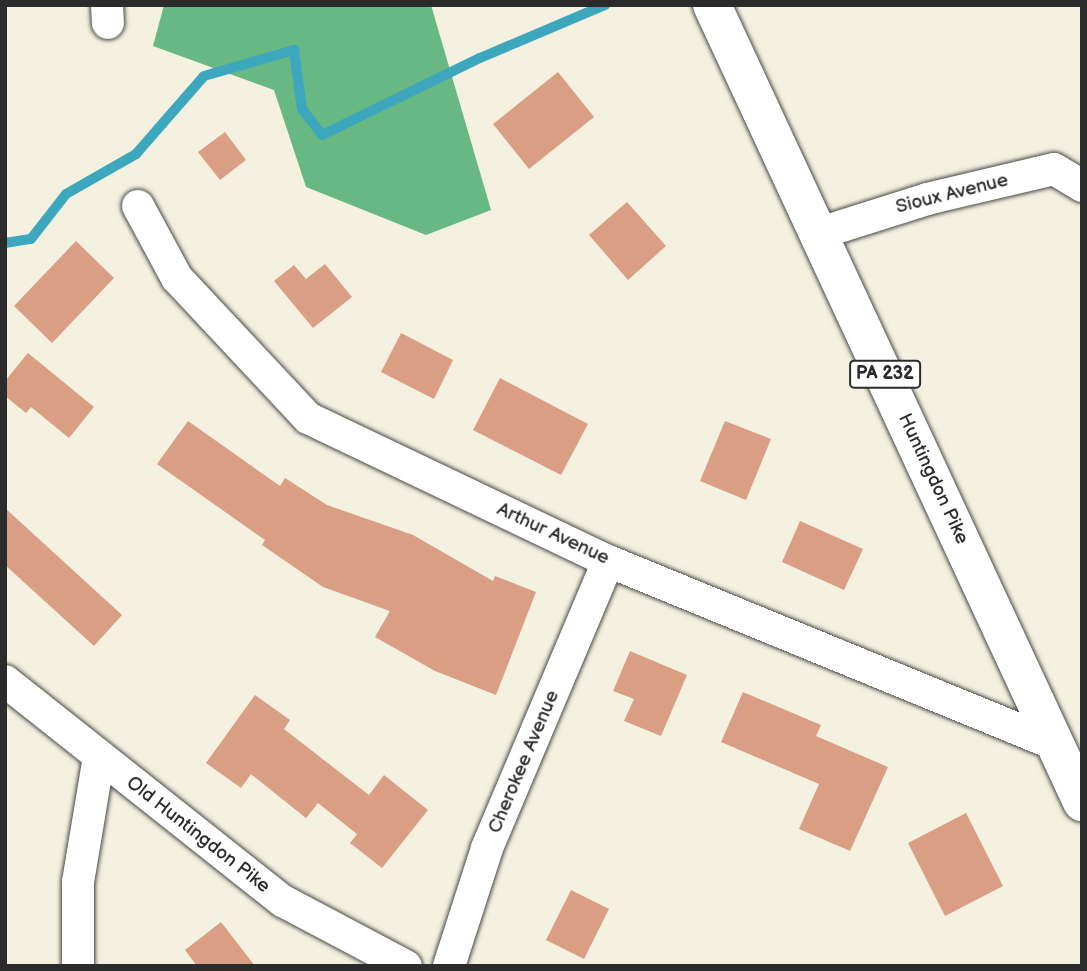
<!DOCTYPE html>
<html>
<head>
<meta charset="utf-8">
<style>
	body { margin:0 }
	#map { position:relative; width:1087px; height:971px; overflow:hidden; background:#f4f1e1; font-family:"Balsamiq Sans",sans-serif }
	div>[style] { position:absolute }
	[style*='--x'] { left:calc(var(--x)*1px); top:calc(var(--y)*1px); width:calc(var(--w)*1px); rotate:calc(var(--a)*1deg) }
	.forest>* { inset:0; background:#68b883 }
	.stream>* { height:10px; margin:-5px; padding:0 5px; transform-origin:5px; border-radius:5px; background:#3da8bd }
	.building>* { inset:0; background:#d99e83 }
	.roads { filter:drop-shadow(0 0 2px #494946) drop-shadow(0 0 2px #494946) }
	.street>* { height:32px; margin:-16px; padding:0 16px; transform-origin:16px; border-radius:16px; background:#fff }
	.primary>* { height:38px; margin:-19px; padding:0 19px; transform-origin:19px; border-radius:19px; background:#fff }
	span { translate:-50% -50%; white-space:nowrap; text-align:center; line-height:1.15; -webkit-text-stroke:5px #fff; paint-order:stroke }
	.shield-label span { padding:2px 5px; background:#fff; border:2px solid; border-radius:5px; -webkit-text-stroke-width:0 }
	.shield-label { font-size:18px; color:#2b2b2b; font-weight:700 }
	.street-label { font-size:19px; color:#2b2b2b }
	.frame { position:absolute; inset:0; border:7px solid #2b2b2b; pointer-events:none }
</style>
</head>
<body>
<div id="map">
	<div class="forest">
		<div style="clip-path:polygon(164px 5px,431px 5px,491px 210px,426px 235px,306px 187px,274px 90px,153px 46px)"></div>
	</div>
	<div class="stream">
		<div style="--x:5;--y:243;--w:26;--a:-9"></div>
		<div style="--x:31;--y:239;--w:57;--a:-52.1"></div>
		<div style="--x:66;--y:194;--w:81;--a:-29.7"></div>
		<div style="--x:136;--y:154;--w:103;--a:-48.9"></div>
		<div style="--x:204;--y:76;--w:94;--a:-16.1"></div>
		<div style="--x:294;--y:50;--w:60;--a:82.3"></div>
		<div style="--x:302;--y:109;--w:33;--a:52"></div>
		<div style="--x:322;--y:135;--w:176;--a:-26"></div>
		<div style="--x:480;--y:58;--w:136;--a:-23"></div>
	</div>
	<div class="building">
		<div style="clip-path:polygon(558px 72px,594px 117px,529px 169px,493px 124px)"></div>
		<div style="clip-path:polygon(225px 132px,246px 160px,220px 180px,198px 152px)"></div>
		<div style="clip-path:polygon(627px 202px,666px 246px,628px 280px,589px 235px)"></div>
		<div style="clip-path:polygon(76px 241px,114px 278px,52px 343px,14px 306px)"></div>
		<div style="clip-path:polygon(325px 264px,352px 297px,313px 328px,274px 281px,294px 265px,306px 279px)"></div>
		<div style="clip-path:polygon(401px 333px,453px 360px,434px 399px,381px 372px)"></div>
		<div style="clip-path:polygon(28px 353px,94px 407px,69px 438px,31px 407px,26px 413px,5px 396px,5px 381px)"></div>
		<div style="clip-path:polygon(500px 378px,588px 424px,561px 475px,473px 430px)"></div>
		<div style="clip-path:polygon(188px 421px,280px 486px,285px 478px,327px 505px,413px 535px,493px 581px,495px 576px,536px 592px,496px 695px,435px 671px,375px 637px,390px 611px,323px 587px,262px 545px,265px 540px,157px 464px)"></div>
		<div style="clip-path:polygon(725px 421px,771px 439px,746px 500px,700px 481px)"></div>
		<div style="clip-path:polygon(5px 508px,122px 615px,94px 646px,5px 565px)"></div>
		<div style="clip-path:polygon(800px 521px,863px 549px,844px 590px,782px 562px)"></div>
		<div style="clip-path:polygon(630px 651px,687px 675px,661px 736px,624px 721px,634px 699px,613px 691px)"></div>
		<div style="clip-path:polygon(743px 692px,821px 725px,816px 736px,888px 767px,850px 851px,799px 829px,819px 784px,721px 742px)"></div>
		<div style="clip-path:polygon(255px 695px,290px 720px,284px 729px,369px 795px,384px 775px,428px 810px,382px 868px,350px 843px,357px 834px,318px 803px,306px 818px,251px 774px,241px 788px,206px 763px)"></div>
		<div style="clip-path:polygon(966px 813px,1003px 886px,945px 916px,908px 843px)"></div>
		<div style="clip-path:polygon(571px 890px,609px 909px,584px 959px,546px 940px)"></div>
		<div style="clip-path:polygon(221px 922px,255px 966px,197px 966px,185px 950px)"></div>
	</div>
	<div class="roads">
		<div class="street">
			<div style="--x:107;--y:5;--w:18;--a:87"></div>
			<div style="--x:138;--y:206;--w:82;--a:61.6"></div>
			<div style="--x:177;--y:278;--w:192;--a:46.9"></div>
			<div style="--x:308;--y:418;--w:332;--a:25.5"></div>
			<div style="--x:608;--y:561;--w:483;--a:22.3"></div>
			<div style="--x:820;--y:233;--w:112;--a:-17.6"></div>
			<div style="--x:927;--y:199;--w:130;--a:-13.3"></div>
			<div style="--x:1054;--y:169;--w:33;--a:31"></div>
			<div style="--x:5;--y:681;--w:355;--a:38.4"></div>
			<div style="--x:283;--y:901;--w:139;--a:27.9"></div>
			<div style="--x:78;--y:966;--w:84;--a:-90"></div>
			<div style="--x:78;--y:882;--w:128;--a:-80.5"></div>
			<div style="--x:449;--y:966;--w:124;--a:-72.1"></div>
			<div style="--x:487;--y:848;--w:311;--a:-67.1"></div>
		</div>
		<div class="primary">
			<div style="--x:712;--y:5;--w:879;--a:65.1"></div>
		</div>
	</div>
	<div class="shield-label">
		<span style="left:885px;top:374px">PA 232</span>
	</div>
	<div class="street-label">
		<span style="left:952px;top:194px;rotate:-14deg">Sioux Avenue</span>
		<span style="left:933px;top:479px;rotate:65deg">Huntingdon Pike</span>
		<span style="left:553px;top:534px;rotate:25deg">Arthur Avenue</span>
		<span style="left:524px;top:762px;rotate:-67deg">Cherokee Avenue</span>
		<span style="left:198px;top:835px;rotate:38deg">Old Huntingdon Pike</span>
	</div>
	<div class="frame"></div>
</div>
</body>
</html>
